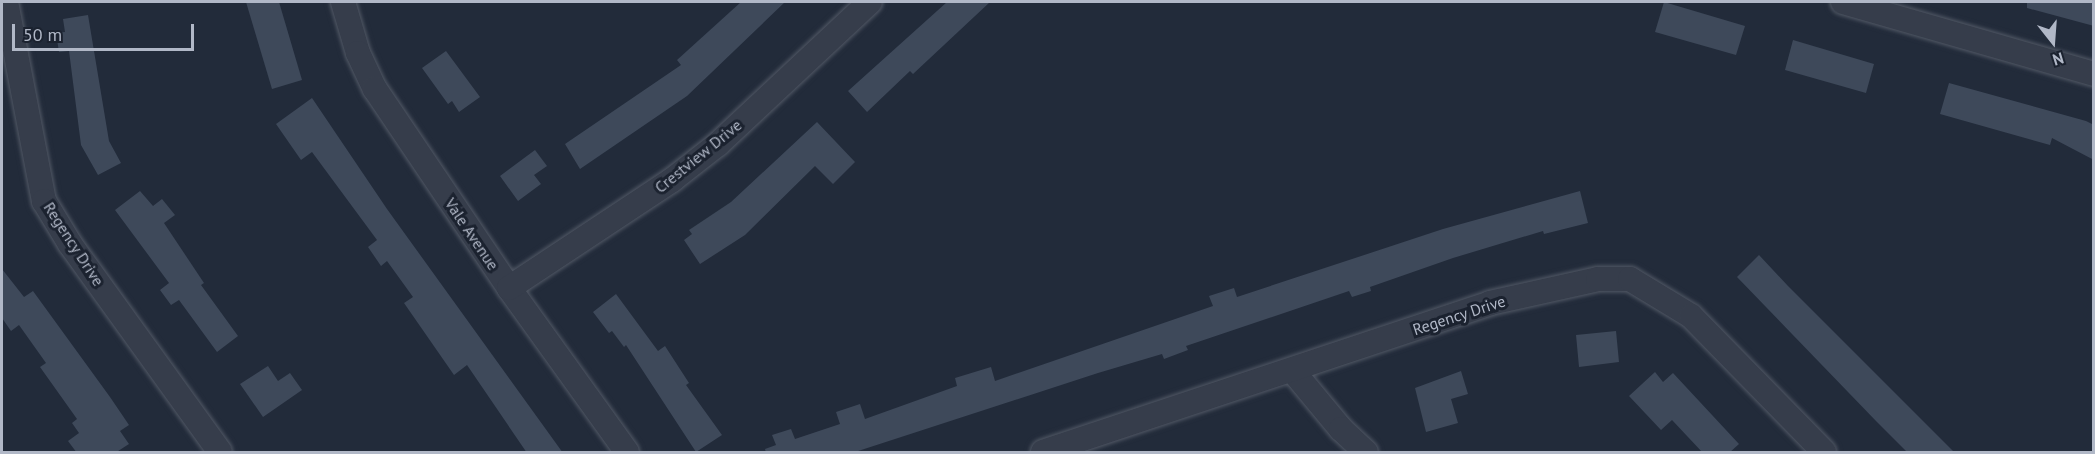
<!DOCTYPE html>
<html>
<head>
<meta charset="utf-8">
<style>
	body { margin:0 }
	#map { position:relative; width:2095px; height:454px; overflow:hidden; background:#222b3a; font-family:"PT Sans",sans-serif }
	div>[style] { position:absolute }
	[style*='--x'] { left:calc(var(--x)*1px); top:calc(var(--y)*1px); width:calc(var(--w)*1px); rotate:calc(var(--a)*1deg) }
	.building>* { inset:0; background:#3e495a }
	.roads { filter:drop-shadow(0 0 2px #515865) drop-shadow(0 0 2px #515865) }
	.street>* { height:24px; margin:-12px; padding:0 12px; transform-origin:12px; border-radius:12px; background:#363d4b }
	span { translate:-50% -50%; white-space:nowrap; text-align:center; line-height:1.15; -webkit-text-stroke:6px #1b222f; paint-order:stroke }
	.street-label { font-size:16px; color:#b1b8c7 }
	.frame { position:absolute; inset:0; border:3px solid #b1b8c7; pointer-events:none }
	.north { position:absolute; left:2023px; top:12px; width:60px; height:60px; -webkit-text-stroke:4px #1b222f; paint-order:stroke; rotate:163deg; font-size:16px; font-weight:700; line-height:24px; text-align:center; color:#b1b8c7 }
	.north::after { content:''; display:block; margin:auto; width:21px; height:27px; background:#b1b8c7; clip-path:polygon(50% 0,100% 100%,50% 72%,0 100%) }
	.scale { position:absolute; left:12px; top:24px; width:182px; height:27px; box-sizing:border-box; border:3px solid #b1b8c7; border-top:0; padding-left:8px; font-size:18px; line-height:21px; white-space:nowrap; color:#b1b8c7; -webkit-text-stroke:4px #1b222f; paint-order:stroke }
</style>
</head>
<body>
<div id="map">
	<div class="building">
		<div style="clip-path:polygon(246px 2px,279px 2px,302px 80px,272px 89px)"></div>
		<div style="clip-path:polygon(741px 2px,785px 2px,687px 96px,580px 169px,565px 144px,681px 65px,677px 60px)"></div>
		<div style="clip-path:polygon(947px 2px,990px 2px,913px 74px,910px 71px,867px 112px,848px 91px)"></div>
		<div style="clip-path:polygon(1664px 2px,1745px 26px,1736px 55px,1655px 32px)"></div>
		<div style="clip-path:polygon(2027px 2px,2094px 2px,2094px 26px,2027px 8px)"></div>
		<div style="clip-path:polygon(88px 15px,109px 141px,121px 163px,98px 175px,81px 145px,69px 51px,59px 52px,56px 33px,65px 32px,63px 19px)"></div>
		<div style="clip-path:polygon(1793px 40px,1874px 64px,1866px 93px,1785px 70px)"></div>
		<div style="clip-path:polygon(446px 51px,480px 97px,459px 112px,452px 101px,448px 104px,422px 68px)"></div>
		<div style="clip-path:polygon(1949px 83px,2086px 121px,2094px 125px,2094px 160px,2052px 138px,2050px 145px,1940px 114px)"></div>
		<div style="clip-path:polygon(312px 98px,387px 209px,563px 453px,527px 453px,467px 365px,454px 375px,404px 303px,413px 297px,387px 261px,381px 266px,368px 247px,377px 240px,312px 152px,301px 160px,276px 124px)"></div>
		<div style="clip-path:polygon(817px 122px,855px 162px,833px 184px,815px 166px,745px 235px,700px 264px,684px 240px,692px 234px,689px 230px,731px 202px)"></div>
		<div style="clip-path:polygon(535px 150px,547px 166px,534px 175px,541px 184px,518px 201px,500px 176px)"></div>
		<div style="clip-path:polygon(140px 191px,153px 206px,162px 199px,175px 215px,164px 223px,204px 283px,201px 285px,238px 336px,217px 352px,179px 300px,171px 305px,160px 290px,169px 283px,115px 210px)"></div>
		<div style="clip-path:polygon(1580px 191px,1588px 223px,1544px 234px,1543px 231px,1453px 258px,1370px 287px,1371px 291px,1352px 297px,1349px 291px,1186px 346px,1188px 350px,1164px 359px,1162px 354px,1098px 373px,852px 453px,766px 453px,765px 449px,776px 445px,772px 435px,791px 429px,795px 439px,840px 424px,836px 412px,860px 404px,865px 419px,957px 386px,955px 378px,991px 367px,995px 381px,1213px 306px,1209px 296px,1234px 288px,1237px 297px,1443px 229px)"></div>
		<div style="clip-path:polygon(1759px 255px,1788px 286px,1955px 453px,1908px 453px,1876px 421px,1737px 277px)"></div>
		<div style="clip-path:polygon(2px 269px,24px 297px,33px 291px,110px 397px,129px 425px,120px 431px,129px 444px,115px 453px,77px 453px,68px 441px,79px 433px,72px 423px,77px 419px,40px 367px,46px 363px,19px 325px,11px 331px,2px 318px)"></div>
		<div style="clip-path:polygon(616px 294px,658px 351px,665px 346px,689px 383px,686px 385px,722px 435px,696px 452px,626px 345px,624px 347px,612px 331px,609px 333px,593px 312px)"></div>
		<div style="clip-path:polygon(1616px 331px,1619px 362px,1579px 367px,1576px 335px)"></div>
		<div style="clip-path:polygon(268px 366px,278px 381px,290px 373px,302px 390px,263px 417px,240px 384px)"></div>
		<div style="clip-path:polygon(1461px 371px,1468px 394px,1451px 399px,1458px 423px,1426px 432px,1415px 388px)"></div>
		<div style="clip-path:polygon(1655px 372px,1663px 382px,1673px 373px,1739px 444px,1729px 453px,1703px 453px,1672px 420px,1661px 430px,1629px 396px)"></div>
	</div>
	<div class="roads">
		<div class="street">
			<div style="--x:6;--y:2;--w:203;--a:79.2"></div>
			<div style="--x:44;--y:201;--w:50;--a:58.8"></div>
			<div style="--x:70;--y:244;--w:256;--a:54.2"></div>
			<div style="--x:343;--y:2;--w:53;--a:73.6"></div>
			<div style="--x:358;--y:53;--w:40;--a:65"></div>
			<div style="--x:375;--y:89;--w:240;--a:56"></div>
			<div style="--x:509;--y:288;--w:202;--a:54.3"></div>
			<div style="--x:1843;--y:2;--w:261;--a:16"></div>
			<div style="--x:509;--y:288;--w:196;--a:-33.5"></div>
			<div style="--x:672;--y:180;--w:58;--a:-38"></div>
			<div style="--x:718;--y:144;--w:208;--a:-43.1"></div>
			<div style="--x:1292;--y:370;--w:77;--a:50.3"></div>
			<div style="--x:1341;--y:429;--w:34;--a:43"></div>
			<div style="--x:1043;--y:452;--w:471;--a:-18.4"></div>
			<div style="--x:1490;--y:303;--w:111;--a:-12.5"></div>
			<div style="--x:1598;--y:279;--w:32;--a:0"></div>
			<div style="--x:1630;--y:279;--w:71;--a:31.2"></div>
			<div style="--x:1691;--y:316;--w:190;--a:45.6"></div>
		</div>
	</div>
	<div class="street-label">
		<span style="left:698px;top:156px;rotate:-39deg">Crestview Drive</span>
		<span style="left:472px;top:234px;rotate:56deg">Vale Avenue</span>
		<span style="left:74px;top:244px;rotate:57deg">Regency Drive</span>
		<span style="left:1459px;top:315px;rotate:-18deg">Regency Drive</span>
	</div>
	<div class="frame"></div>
	<div class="north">N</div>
	<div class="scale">50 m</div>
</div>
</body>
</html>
